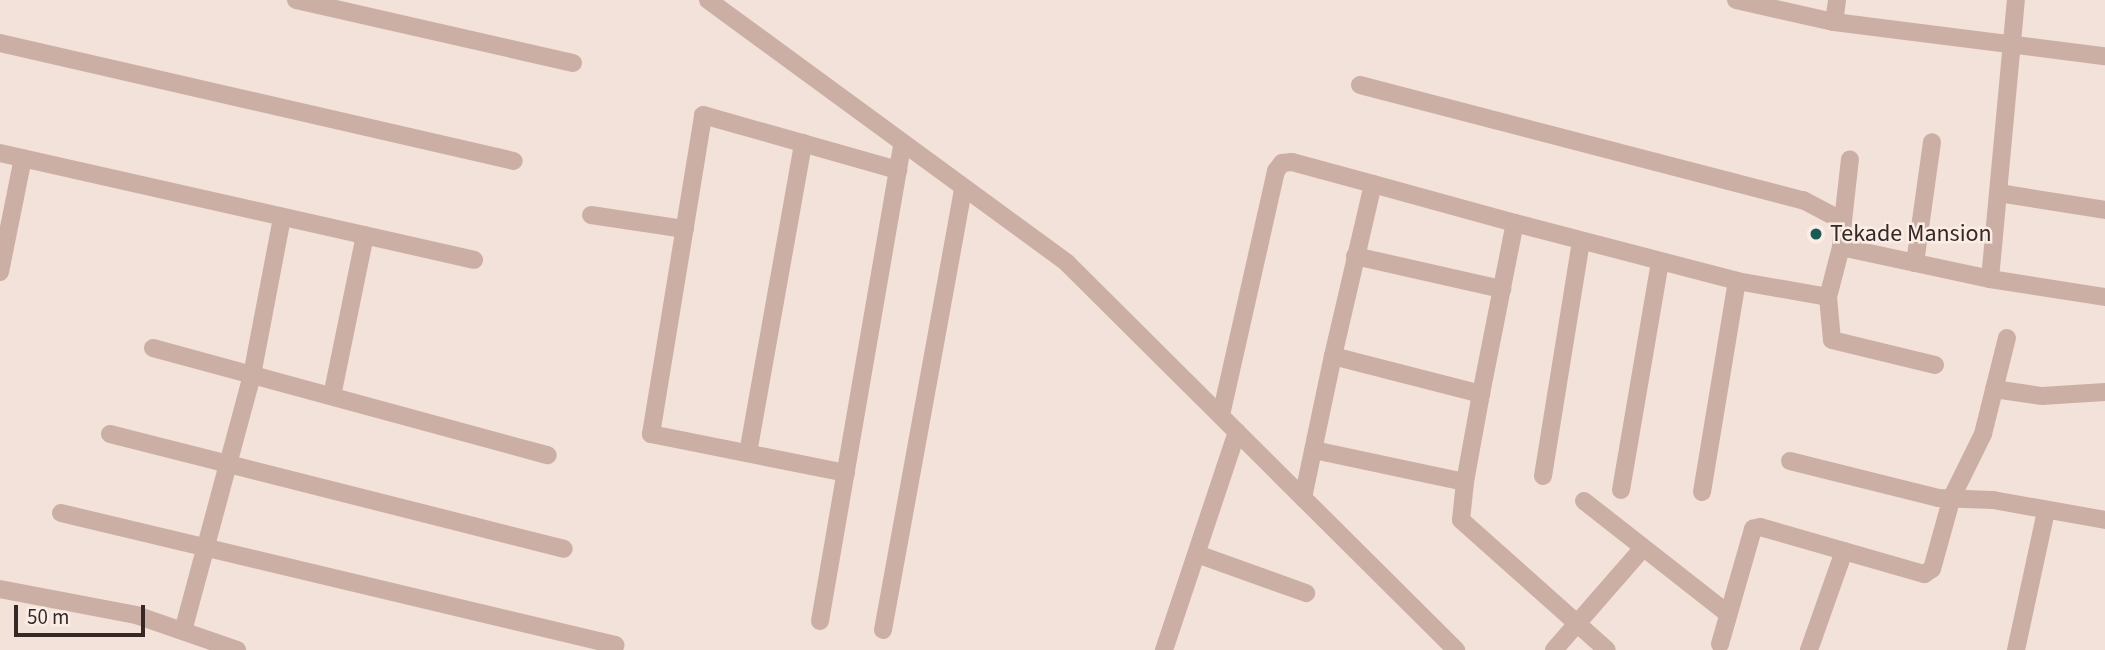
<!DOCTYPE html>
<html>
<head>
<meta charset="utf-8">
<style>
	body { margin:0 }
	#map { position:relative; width:2105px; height:650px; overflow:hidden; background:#f3e2d9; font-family:"Source Sans 3",sans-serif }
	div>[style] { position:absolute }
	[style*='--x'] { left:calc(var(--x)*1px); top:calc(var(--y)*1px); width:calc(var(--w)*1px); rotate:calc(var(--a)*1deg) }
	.minor>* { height:18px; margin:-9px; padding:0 9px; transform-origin:9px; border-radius:9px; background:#ccafa4 }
	.dots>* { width:19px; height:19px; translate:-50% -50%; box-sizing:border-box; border:4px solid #faede5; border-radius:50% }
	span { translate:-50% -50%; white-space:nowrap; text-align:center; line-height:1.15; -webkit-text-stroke:5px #faede5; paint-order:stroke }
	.poi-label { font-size:24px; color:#362826 }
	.left { translate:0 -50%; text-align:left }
	.scale { position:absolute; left:14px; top:605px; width:131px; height:32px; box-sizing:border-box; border:4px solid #362826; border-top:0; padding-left:9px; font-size:21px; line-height:24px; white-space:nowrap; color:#362826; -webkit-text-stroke:5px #faede5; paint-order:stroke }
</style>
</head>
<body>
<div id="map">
	<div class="minor">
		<div style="--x:296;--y:0;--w:284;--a:12.8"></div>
		<div style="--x:708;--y:0;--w:445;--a:36.2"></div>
		<div style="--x:1067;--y:263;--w:549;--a:44.85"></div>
		<div style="--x:1736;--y:0;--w:100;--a:12.7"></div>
		<div style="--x:1834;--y:22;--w:273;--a:7.2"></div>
		<div style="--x:1834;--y:22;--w:22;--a:-82"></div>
		<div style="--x:0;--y:43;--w:527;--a:12.93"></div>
		<div style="--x:1360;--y:85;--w:458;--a:14.6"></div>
		<div style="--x:1803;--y:200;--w:45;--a:27.7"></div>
		<div style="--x:1843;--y:221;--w:26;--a:94"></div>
		<div style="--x:0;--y:153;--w:486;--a:12.7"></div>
		<div style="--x:1373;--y:184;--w:147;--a:15.4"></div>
		<div style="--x:1999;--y:193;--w:107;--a:9.1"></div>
		<div style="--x:591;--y:215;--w:95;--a:8.5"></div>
		<div style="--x:1843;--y:221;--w:62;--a:-83.6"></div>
		<div style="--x:1355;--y:256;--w:151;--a:12.7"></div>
		<div style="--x:1915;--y:263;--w:122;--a:-82"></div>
		<div style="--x:0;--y:272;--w:116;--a:-78.6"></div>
		<div style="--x:1990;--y:279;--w:280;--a:-84.7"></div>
		<div style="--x:1828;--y:297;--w:52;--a:-75.4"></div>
		<div style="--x:1841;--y:247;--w:152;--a:12.1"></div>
		<div style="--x:1990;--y:279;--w:116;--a:8.9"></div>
		<div style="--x:153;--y:348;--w:409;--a:15.2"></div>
		<div style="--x:1994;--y:389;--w:49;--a:8.3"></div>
		<div style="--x:2042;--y:396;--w:63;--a:-3.6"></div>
		<div style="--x:332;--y:396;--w:164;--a:-78.4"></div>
		<div style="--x:1221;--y:415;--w:250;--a:-77.3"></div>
		<div style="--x:1276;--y:171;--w:10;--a:-53"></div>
		<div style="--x:1282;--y:163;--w:10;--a:-6"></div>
		<div style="--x:1292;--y:162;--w:84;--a:15.2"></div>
		<div style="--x:1373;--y:184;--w:177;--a:103.1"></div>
		<div style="--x:1333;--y:356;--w:153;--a:14.4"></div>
		<div style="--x:1481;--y:394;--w:174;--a:-78.8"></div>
		<div style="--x:1515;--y:223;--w:229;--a:14.6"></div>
		<div style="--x:1737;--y:281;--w:92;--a:10"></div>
		<div style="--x:1828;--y:297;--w:43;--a:84.7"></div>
		<div style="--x:1832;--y:340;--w:106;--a:13.6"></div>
		<div style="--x:110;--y:434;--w:468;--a:14.2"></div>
		<div style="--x:1314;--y:450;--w:154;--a:12"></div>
		<div style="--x:1465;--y:482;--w:38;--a:96"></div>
		<div style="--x:1461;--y:520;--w:195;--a:41.7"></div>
		<div style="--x:748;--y:453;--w:315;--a:-79.9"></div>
		<div style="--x:1790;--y:461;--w:153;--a:14"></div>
		<div style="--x:1938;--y:498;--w:55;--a:2.1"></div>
		<div style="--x:1993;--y:500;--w:114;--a:10.1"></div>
		<div style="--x:846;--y:473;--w:199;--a:-168.7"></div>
		<div style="--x:651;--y:434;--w:323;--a:-80.7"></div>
		<div style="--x:703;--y:115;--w:203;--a:15.8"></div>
		<div style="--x:1543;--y:476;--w:238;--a:-80.8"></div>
		<div style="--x:1465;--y:482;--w:89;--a:-79.7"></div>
		<div style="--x:1621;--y:490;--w:230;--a:-80.3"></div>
		<div style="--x:1702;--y:492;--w:214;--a:-80.6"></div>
		<div style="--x:1303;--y:498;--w:145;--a:-78.1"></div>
		<div style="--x:1584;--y:501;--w:183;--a:38.1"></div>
		<div style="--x:61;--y:513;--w:570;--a:13.4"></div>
		<div style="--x:1197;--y:554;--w:116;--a:19.7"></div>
		<div style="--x:0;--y:589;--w:138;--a:10.8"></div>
		<div style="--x:136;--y:615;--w:107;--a:19.1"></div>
		<div style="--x:820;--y:621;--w:484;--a:-80.2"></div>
		<div style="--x:883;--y:630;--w:448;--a:-79.7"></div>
		<div style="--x:183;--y:631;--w:265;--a:-74.9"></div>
		<div style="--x:252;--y:375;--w:161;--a:-79.2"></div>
		<div style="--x:1720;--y:644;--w:120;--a:-74"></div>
		<div style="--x:1753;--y:529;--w:7;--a:-16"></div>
		<div style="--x:1760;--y:527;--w:171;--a:16"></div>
		<div style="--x:1924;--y:574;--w:9;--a:-32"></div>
		<div style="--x:1932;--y:569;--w:75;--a:-74.5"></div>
		<div style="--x:1952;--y:497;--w:70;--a:-63.8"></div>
		<div style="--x:1983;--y:434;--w:99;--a:-76"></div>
		<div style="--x:1164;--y:650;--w:230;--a:-71.5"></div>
		<div style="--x:1554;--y:650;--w:134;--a:-48.9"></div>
		<div style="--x:1809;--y:650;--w:105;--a:-70.5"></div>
		<div style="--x:2016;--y:650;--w:142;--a:-77.8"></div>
	</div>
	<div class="dots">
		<div style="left:1816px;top:234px;background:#195a54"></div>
	</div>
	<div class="poi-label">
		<span class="left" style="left:1830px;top:234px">Tekade Mansion</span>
	</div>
	<div class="scale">50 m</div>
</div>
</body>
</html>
